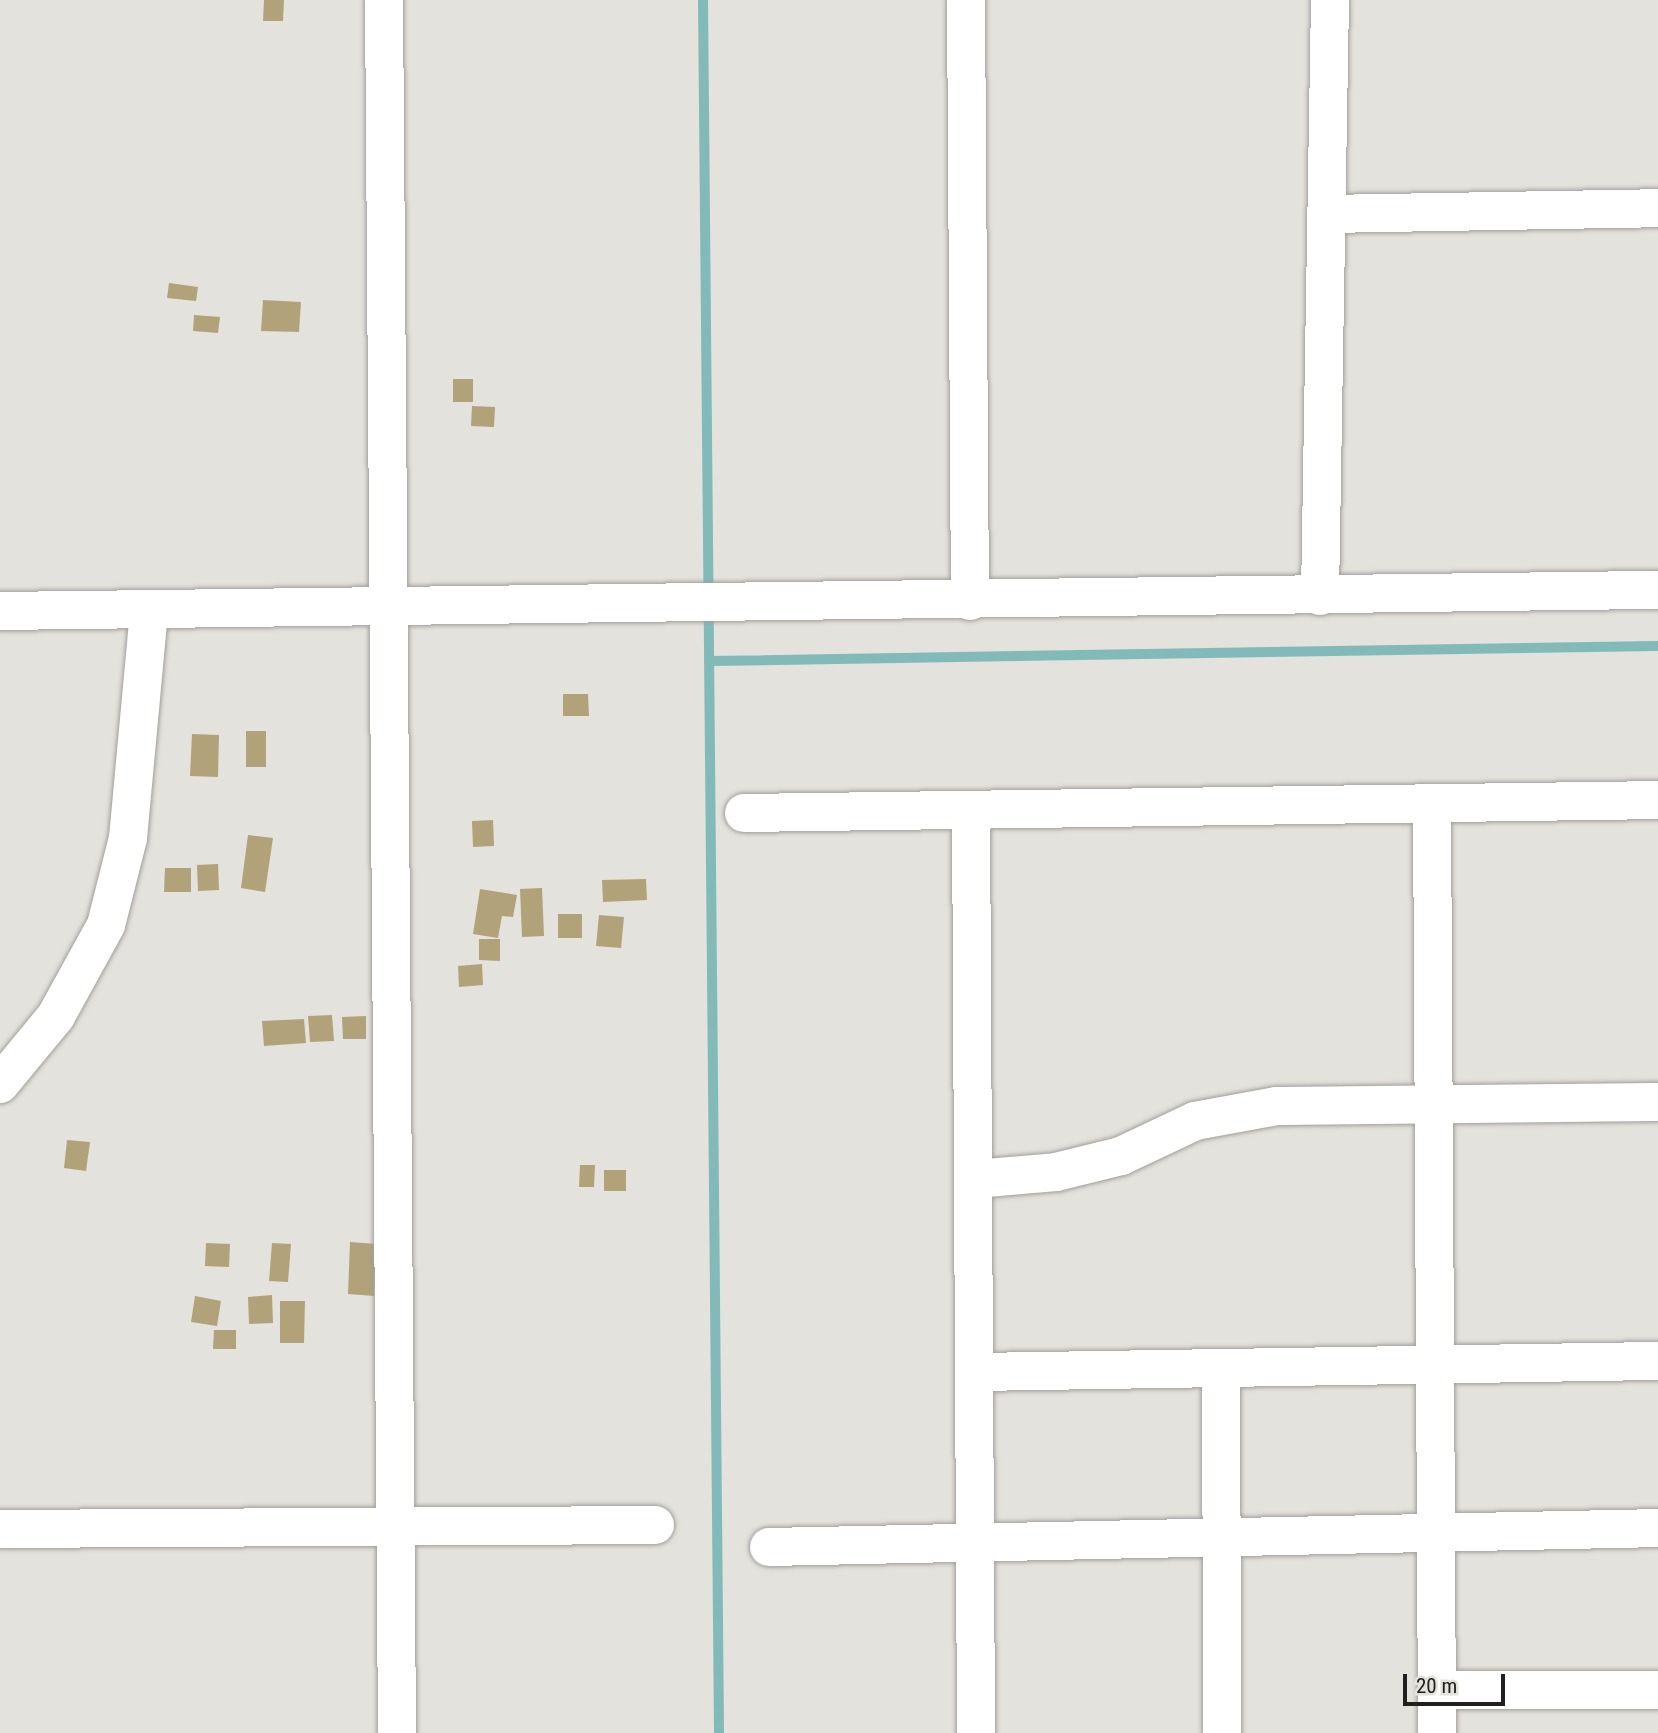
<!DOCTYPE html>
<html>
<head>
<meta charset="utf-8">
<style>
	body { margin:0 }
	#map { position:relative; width:1658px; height:1733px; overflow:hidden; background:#e4e2dc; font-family:"Roboto Condensed",sans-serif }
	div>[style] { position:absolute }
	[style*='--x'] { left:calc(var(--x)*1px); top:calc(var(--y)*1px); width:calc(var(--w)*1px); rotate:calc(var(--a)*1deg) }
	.stream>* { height:10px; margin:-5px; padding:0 5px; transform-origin:5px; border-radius:5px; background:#82baba }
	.building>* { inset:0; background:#b1a27a }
	.roads { filter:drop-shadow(0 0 2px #a29f9a) drop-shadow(0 0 2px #a29f9a) }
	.minor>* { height:38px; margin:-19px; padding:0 19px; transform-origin:19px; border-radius:19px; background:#fff }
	span { translate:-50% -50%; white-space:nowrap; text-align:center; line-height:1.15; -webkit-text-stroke:7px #e4e2dc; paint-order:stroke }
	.scale { position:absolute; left:1403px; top:1674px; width:102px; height:32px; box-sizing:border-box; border:4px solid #21201e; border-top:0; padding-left:9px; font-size:21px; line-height:24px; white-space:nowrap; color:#21201e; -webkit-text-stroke:5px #e4e2dc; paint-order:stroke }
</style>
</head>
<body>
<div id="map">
	<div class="stream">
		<div style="--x:703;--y:0;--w:1733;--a:89.47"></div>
		<div style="--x:709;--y:661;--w:949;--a:-0.91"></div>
	</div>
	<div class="building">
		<div style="clip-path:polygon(264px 0,284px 0,283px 21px,263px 21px)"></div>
		<div style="clip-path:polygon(169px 283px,198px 287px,196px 301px,167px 298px)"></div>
		<div style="clip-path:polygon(263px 300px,301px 302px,299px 332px,261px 331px)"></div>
		<div style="clip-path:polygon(194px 315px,220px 317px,218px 333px,193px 331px)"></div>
		<div style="clip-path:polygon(453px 379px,473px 379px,473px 402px,453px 402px)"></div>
		<div style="clip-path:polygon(472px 406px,495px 407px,494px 427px,471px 426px)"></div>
		<div style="clip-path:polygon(563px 694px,588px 694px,589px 716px,563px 716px)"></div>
		<div style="clip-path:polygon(246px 731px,266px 731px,266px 767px,246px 767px)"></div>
		<div style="clip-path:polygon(192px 734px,219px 735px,218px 777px,190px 776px)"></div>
		<div style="clip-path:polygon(493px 820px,494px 846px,473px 847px,472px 821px)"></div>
		<div style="clip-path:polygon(248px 835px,273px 838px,265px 892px,241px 888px)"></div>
		<div style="clip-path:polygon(218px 864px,219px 890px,198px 891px,197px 865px)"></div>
		<div style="clip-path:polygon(165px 868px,191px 868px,191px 892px,164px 892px)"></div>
		<div style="clip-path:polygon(646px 879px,647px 900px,603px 902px,602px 880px)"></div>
		<div style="clip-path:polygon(542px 888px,544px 936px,522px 937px,520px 889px)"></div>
		<div style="clip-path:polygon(480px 889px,517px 895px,513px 917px,502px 916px,498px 938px,473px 934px)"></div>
		<div style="clip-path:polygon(558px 914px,582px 914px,582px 938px,558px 938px)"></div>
		<div style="clip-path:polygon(599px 915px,624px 917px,621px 948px,596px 946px)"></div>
		<div style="clip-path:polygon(479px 939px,500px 939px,500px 961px,479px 960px)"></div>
		<div style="clip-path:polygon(482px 964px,483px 985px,459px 987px,458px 966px)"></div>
		<div style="clip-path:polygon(332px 1015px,334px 1041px,310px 1042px,308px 1016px)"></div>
		<div style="clip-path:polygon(366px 1016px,366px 1039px,343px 1039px,342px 1017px)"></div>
		<div style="clip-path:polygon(304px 1019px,306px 1043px,264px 1046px,262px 1021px)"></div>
		<div style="clip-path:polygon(67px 1140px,90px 1142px,86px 1171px,64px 1168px)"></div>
		<div style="clip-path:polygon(580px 1165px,595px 1165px,594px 1187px,579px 1187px)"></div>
		<div style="clip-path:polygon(604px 1170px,626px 1170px,626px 1191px,604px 1191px)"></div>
		<div style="clip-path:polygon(350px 1242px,376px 1244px,374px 1296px,348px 1294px)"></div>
		<div style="clip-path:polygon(206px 1243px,230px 1244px,229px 1267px,205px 1266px)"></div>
		<div style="clip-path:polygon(272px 1243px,291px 1244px,288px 1282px,269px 1281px)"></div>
		<div style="clip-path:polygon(272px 1295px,273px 1323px,249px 1324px,248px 1297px)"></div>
		<div style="clip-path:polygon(195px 1296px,221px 1301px,217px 1326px,191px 1322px)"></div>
		<div style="clip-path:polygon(280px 1301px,305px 1301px,304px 1343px,280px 1343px)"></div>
		<div style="clip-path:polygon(214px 1330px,236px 1330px,236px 1349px,213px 1349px)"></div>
	</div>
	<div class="roads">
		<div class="minor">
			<div style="--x:384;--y:0;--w:1733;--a:89.57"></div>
			<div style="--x:966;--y:0;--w:601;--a:89.62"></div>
			<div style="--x:1326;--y:214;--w:332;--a:-1"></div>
			<div style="--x:1320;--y:596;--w:596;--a:-89.04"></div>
			<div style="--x:0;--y:611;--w:1658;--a:-0.73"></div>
			<div style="--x:1432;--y:803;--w:930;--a:89.69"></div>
			<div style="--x:971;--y:810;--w:923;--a:89.69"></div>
			<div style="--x:744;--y:813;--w:914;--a:-0.81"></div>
			<div style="--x:0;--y:1084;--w:88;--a:-50.5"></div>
			<div style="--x:56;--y:1016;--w:104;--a:-61.2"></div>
			<div style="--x:106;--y:925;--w:90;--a:-75.8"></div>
			<div style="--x:128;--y:838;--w:229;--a:-84.7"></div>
			<div style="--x:975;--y:1179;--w:81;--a:-4.9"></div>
			<div style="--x:1056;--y:1172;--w:67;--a:-13.8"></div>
			<div style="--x:1121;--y:1156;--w:82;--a:-25.3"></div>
			<div style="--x:1195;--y:1121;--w:83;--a:-10.4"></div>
			<div style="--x:1277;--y:1106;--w:381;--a:-0.6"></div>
			<div style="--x:1221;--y:1368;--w:365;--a:89.8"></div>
			<div style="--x:977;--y:1372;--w:681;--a:-0.93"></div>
			<div style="--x:0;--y:1529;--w:655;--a:-0.35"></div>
			<div style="--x:769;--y:1547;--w:889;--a:-1.22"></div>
			<div style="--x:1437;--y:1690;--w:221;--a:0"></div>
		</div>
	</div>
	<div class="scale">20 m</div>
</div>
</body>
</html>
